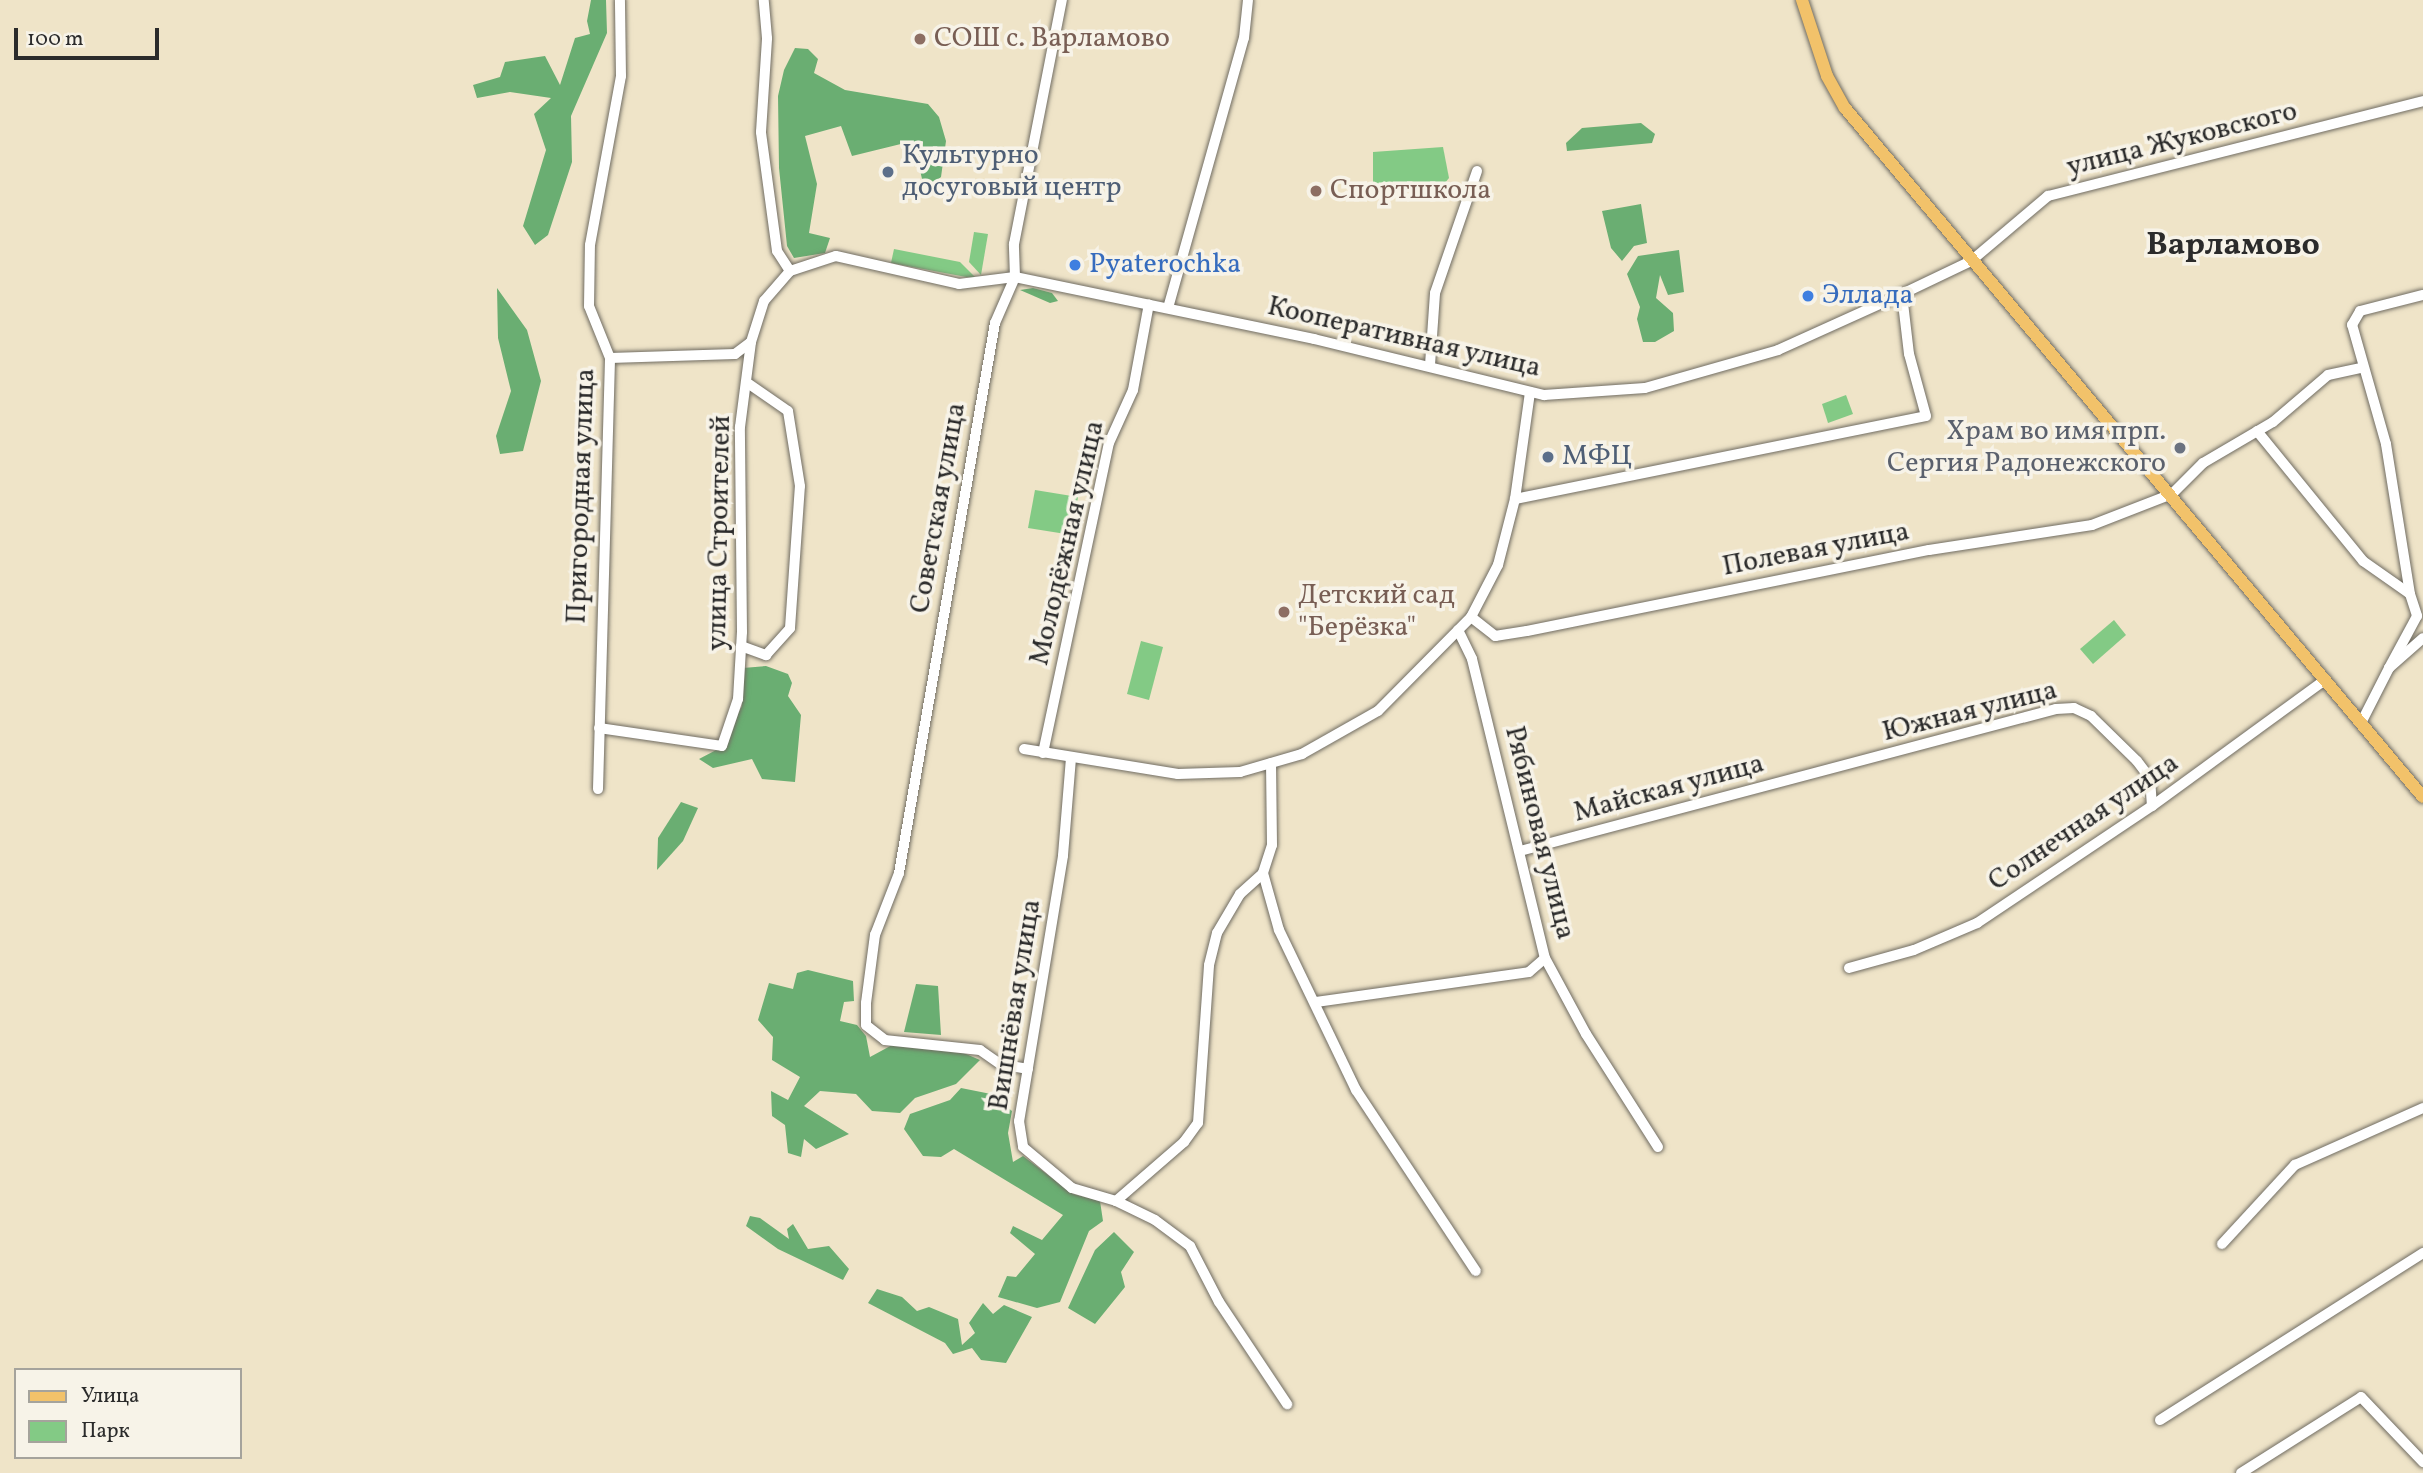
<!DOCTYPE html>
<html>
<head>
<meta charset="utf-8">
<style>
	body { margin:0 }
	#map { position:relative; width:2423px; height:1473px; overflow:hidden; background:#efe4c8; font-family:Vollkorn,serif }
	div>[style] { position:absolute }
	[style*='--x'] { left:calc(var(--x)*1px); top:calc(var(--y)*1px); width:calc(var(--w)*1px); rotate:calc(var(--a)*1deg) }
	.green>* { inset:0; background:#83ca85 }
	.forest>* { inset:0; background:#6aae72 }
	.roads { filter:drop-shadow(0 0 2px #706c62) drop-shadow(0 0 2px #706c62) }
	.minor>* { height:10px; margin:-5px; padding:0 5px; transform-origin:5px; border-radius:5px; background:#fff }
	.major>* { height:12px; margin:-6px; padding:0 6px; transform-origin:6px; border-radius:6px; background:#f2c26a }
	.dots>* { width:19px; height:19px; translate:-50% -50%; box-sizing:border-box; border:4px solid #f7f3e8; border-radius:50% }
	span { translate:-50% -50%; white-space:nowrap; text-align:center; line-height:1.15; -webkit-text-stroke:7px #f7f3e8; paint-order:stroke }
	.education-label { font-size:28px; color:#785e54 }
	.left { translate:0 -50%; text-align:left }
	.street-label { font-size:28px; color:#2b2b2b }
	.service-label { font-size:28px; color:#4e5e75 }
	.shop-label { font-size:28px; color:#366cbe }
	.worship-label { font-size:28px; color:#5b616d }
	.right { translate:-100% -50%; text-align:right }
	.quarter-label { font-size:32px; color:#2b2b2b; font-weight:700 }
	.legend { position:absolute; left:14px; top:1368px; width:228px; height:91px; box-sizing:border-box; background:#f7f3e8; border:2px solid #a5a39c; margin:0; padding:9px 12px; list-style:none; font-size:21px; color:#2b2b2b }
	.legend li { display:flex; align-items:center; gap:14px; height:35px }
	.legend b { width:35px; border:2px solid #a5a39c }
	.scale { position:absolute; left:14px; top:28px; width:145px; height:32px; box-sizing:border-box; border:4px solid #2b2b2b; border-top:0; padding-left:9px; font-size:21px; line-height:24px; white-space:nowrap; color:#2b2b2b; -webkit-text-stroke:5px #f7f3e8; paint-order:stroke }
</style>
</head>
<body>
<div id="map">
	<div class="green">
		<div style="clip-path:polygon(1443px 147px,1449px 178px,1445px 183px,1378px 186px,1373px 182px,1373px 152px)"></div>
		<div style="clip-path:polygon(974px 232px,988px 234px,981px 275px,969px 262px)"></div>
		<div style="clip-path:polygon(894px 249px,960px 262px,977px 279px,891px 263px)"></div>
		<div style="clip-path:polygon(1846px 395px,1853px 414px,1828px 423px,1822px 404px)"></div>
		<div style="clip-path:polygon(1035px 490px,1078px 497px,1072px 535px,1028px 528px)"></div>
		<div style="clip-path:polygon(2114px 620px,2126px 635px,2093px 664px,2080px 649px)"></div>
		<div style="clip-path:polygon(1141px 641px,1163px 647px,1149px 700px,1127px 694px)"></div>
	</div>
	<div class="forest">
		<div style="clip-path:polygon(591px 0,606px 0,607px 33px,571px 116px,572px 162px,548px 235px,535px 245px,523px 226px,546px 150px,534px 114px,551px 98px,510px 92px,477px 98px,473px 85px,500px 77px,505px 62px,545px 56px,560px 85px,575px 38px,590px 34px,587px 21px)"></div>
		<div style="clip-path:polygon(795px 48px,808px 49px,818px 59px,814px 73px,845px 90px,928px 104px,939px 117px,946px 141px,941px 177px,931px 185px,923px 183px,913px 141px,852px 156px,841px 126px,805px 136px,817px 184px,809px 233px,830px 238px,825px 253px,794px 258px,787px 246px,779px 168px,778px 96px,784px 70px)"></div>
		<div style="clip-path:polygon(1641px 123px,1655px 134px,1652px 143px,1567px 151px,1566px 143px,1582px 128px)"></div>
		<div style="clip-path:polygon(1641px 204px,1647px 243px,1634px 246px,1622px 261px,1611px 248px,1602px 211px)"></div>
		<div style="clip-path:polygon(1679px 250px,1684px 292px,1668px 295px,1660px 275px,1656px 298px,1673px 313px,1674px 331px,1655px 342px,1643px 342px,1637px 319px,1640px 307px,1627px 274px,1638px 256px)"></div>
		<div style="clip-path:polygon(497px 288px,527px 330px,541px 381px,523px 451px,500px 454px,496px 436px,511px 391px,498px 338px)"></div>
		<div style="clip-path:polygon(1033px 288px,1052px 293px,1058px 301px,1050px 303px,1020px 290px)"></div>
		<div style="clip-path:polygon(766px 666px,788px 674px,792px 683px,788px 696px,801px 715px,795px 782px,762px 779px,752px 759px,713px 768px,699px 759px,720px 748px,742px 706px,743px 668px)"></div>
		<div style="clip-path:polygon(681px 802px,698px 808px,683px 841px,657px 870px,658px 838px)"></div>
		<div style="clip-path:polygon(808px 970px,853px 981px,854px 1001px,844px 1002px,840px 1021px,857px 1025px,866px 1036px,870px 1057px,894px 1044px,959px 1051px,980px 1060px,956px 1084px,915px 1098px,900px 1113px,872px 1111px,856px 1094px,820px 1091px,804px 1106px,849px 1134px,816px 1149px,804px 1139px,801px 1157px,788px 1153px,785px 1125px,772px 1116px,771px 1091px,788px 1100px,800px 1077px,772px 1060px,773px 1037px,758px 1020px,769px 983px,793px 989px,797px 973px)"></div>
		<div style="clip-path:polygon(916px 984px,938px 986px,941px 1035px,904px 1032px)"></div>
		<div style="clip-path:polygon(961px 1088px,991px 1094px,1012px 1111px,1008px 1133px,1013px 1162px,1023px 1156px,1073px 1194px,1100px 1201px,1103px 1221px,1089px 1231px,1060px 1302px,1037px 1308px,998px 1297px,1007px 1276px,1016px 1277px,1035px 1254px,1010px 1233px,1013px 1226px,1042px 1240px,1063px 1215px,954px 1149px,941px 1157px,923px 1156px,904px 1129px,910px 1114px,950px 1100px)"></div>
		<div style="clip-path:polygon(750px 1216px,760px 1218px,789px 1239px,787px 1229px,793px 1224px,808px 1249px,829px 1246px,849px 1269px,843px 1280px,778px 1249px,746px 1226px)"></div>
		<div style="clip-path:polygon(1114px 1232px,1134px 1252px,1121px 1272px,1125px 1287px,1095px 1324px,1068px 1308px,1095px 1250px)"></div>
		<div style="clip-path:polygon(877px 1289px,902px 1297px,917px 1311px,929px 1307px,958px 1319px,962px 1345px,975px 1333px,969px 1323px,983px 1303px,993px 1314px,1004px 1305px,1032px 1317px,1006px 1363px,981px 1360px,972px 1348px,953px 1354px,945px 1343px,868px 1303px)"></div>
	</div>
	<div class="roads">
		<div class="minor">
			<div style="--x:790;--y:271;--w:48;--a:-18.1"></div>
			<div style="--x:836;--y:256;--w:126;--a:12.8"></div>
			<div style="--x:959;--y:284;--w:56;--a:-7.1"></div>
			<div style="--x:1015;--y:277;--w:305;--a:11.7"></div>
			<div style="--x:1314;--y:339;--w:237;--a:13.7"></div>
			<div style="--x:1544;--y:395;--w:101;--a:-4"></div>
			<div style="--x:1645;--y:388;--w:138;--a:-15.9"></div>
			<div style="--x:1778;--y:350;--w:136;--a:-24.3"></div>
			<div style="--x:1902;--y:294;--w:76;--a:-25.6"></div>
			<div style="--x:1971;--y:261;--w:101;--a:-40.2"></div>
			<div style="--x:2048;--y:196;--w:387;--a:-14.2"></div>
			<div style="--x:1168;--y:308;--w:280;--a:-74.3"></div>
			<div style="--x:1244;--y:38;--w:38;--a:-84"></div>
			<div style="--x:610;--y:358;--w:125;--a:-1.8"></div>
			<div style="--x:735;--y:354;--w:20;--a:-37"></div>
			<div style="--x:1430;--y:365;--w:72;--a:-86"></div>
			<div style="--x:1435;--y:293;--w:129;--a:-71"></div>
			<div style="--x:2257;--y:431;--w:168;--a:50.8"></div>
			<div style="--x:2363;--y:561;--w:57;--a:35.1"></div>
			<div style="--x:2410;--y:594;--w:23;--a:72"></div>
			<div style="--x:2417;--y:616;--w:59;--a:118.3"></div>
			<div style="--x:1515;--y:499;--w:419;--a:-11.4"></div>
			<div style="--x:1926;--y:416;--w:64;--a:-105.3"></div>
			<div style="--x:1909;--y:354;--w:60;--a:-96.7"></div>
			<div style="--x:2410;--y:594;--w:152;--a:-99.1"></div>
			<div style="--x:2386;--y:444;--w:124;--a:-105.9"></div>
			<div style="--x:2352;--y:325;--w:16;--a:-60"></div>
			<div style="--x:2360;--y:311;--w:65;--a:-14.3"></div>
			<div style="--x:1471;--y:617;--w:31;--a:38"></div>
			<div style="--x:1495;--y:636;--w:32;--a:-9"></div>
			<div style="--x:1527;--y:631;--w:410;--a:-11.4"></div>
			<div style="--x:1929;--y:550;--w:165;--a:-8.7"></div>
			<div style="--x:2092;--y:525;--w:86;--a:-21.2"></div>
			<div style="--x:2172;--y:494;--w:44;--a:-45"></div>
			<div style="--x:2203;--y:463;--w:81;--a:-30.4"></div>
			<div style="--x:2273;--y:422;--w:72;--a:-40.5"></div>
			<div style="--x:2328;--y:375;--w:35;--a:-12"></div>
			<div style="--x:1458;--y:630;--w:32;--a:64"></div>
			<div style="--x:1472;--y:659;--w:308;--a:76.3"></div>
			<div style="--x:1545;--y:958;--w:86;--a:61.7"></div>
			<div style="--x:1586;--y:1034;--w:134;--a:57.5"></div>
			<div style="--x:741;--y:646;--w:27;--a:20"></div>
			<div style="--x:766;--y:655;--w:36;--a:-48"></div>
			<div style="--x:790;--y:628;--w:142;--a:-86"></div>
			<div style="--x:800;--y:486;--w:76;--a:-99.1"></div>
			<div style="--x:788;--y:411;--w:47;--a:-145.3"></div>
			<div style="--x:2361;--y:723;--w:62;--a:-63"></div>
			<div style="--x:2389;--y:668;--w:45;--a:-41.4"></div>
			<div style="--x:599;--y:728;--w:124;--a:8.3"></div>
			<div style="--x:722;--y:746;--w:50;--a:-71.2"></div>
			<div style="--x:738;--y:699;--w:67;--a:-86.6"></div>
			<div style="--x:742;--y:632;--w:205;--a:-90.6"></div>
			<div style="--x:740;--y:427;--w:86;--a:-82.6"></div>
			<div style="--x:751;--y:342;--w:43;--a:-72.4"></div>
			<div style="--x:764;--y:301;--w:40;--a:-49"></div>
			<div style="--x:790;--y:271;--w:24;--a:-123"></div>
			<div style="--x:777;--y:251;--w:120;--a:-97.7"></div>
			<div style="--x:761;--y:132;--w:94;--a:-86.3"></div>
			<div style="--x:767;--y:38;--w:38;--a:-95"></div>
			<div style="--x:1024;--y:749;--w:156;--a:9.2"></div>
			<div style="--x:1178;--y:774;--w:62;--a:-1.8"></div>
			<div style="--x:1240;--y:772;--w:65;--a:-16.2"></div>
			<div style="--x:1302;--y:754;--w:87;--a:-29.5"></div>
			<div style="--x:1378;--y:711;--w:132;--a:-45.3"></div>
			<div style="--x:1471;--y:617;--w:59;--a:-62.6"></div>
			<div style="--x:1498;--y:565;--w:68;--a:-75.6"></div>
			<div style="--x:1515;--y:499;--w:108;--a:-82"></div>
			<div style="--x:1043;--y:753;--w:317;--a:-78"></div>
			<div style="--x:1109;--y:443;--w:58;--a:-65.6"></div>
			<div style="--x:1133;--y:390;--w:87;--a:-79.5"></div>
			<div style="--x:1071;--y:758;--w:98;--a:94.7"></div>
			<div style="--x:1063;--y:856;--w:269;--a:99.4"></div>
			<div style="--x:1019;--y:1121;--w:26;--a:81"></div>
			<div style="--x:1023;--y:1147;--w:64;--a:39.9"></div>
			<div style="--x:1072;--y:1188;--w:46;--a:16.5"></div>
			<div style="--x:1116;--y:1201;--w:43;--a:26"></div>
			<div style="--x:1155;--y:1220;--w:44;--a:36.6"></div>
			<div style="--x:1190;--y:1246;--w:63;--a:62.6"></div>
			<div style="--x:1219;--y:1302;--w:123;--a:56.3"></div>
			<div style="--x:1271;--y:763;--w:82;--a:89.3"></div>
			<div style="--x:1272;--y:845;--w:29;--a:108"></div>
			<div style="--x:1263;--y:873;--w:59;--a:74.3"></div>
			<div style="--x:1279;--y:930;--w:178;--a:64.3"></div>
			<div style="--x:1356;--y:1090;--w:217;--a:56.5"></div>
			<div style="--x:598;--y:789;--w:431;--a:-88.4"></div>
			<div style="--x:610;--y:358;--w:56;--a:-112"></div>
			<div style="--x:589;--y:306;--w:61;--a:-89.1"></div>
			<div style="--x:590;--y:245;--w:172;--a:-79.6"></div>
			<div style="--x:621;--y:76;--w:76;--a:-90.8"></div>
			<div style="--x:1520;--y:851;--w:554;--a:-14.84"></div>
			<div style="--x:2056;--y:709;--w:18;--a:-3"></div>
			<div style="--x:2074;--y:708;--w:19;--a:25"></div>
			<div style="--x:2091;--y:716;--w:64;--a:44.4"></div>
			<div style="--x:2137;--y:761;--w:21;--a:53"></div>
			<div style="--x:2150;--y:778;--w:28;--a:86"></div>
			<div style="--x:1849;--y:968;--w:67;--a:-15.5"></div>
			<div style="--x:1914;--y:950;--w:69;--a:-23.2"></div>
			<div style="--x:1977;--y:923;--w:211;--a:-33.8"></div>
			<div style="--x:2152;--y:806;--w:214;--a:-36.1"></div>
			<div style="--x:1316;--y:1002;--w:215;--a:-8"></div>
			<div style="--x:1529;--y:972;--w:21;--a:-41"></div>
			<div style="--x:1028;--y:1069;--w:28;--a:-170"></div>
			<div style="--x:1000;--y:1064;--w:24;--a:-145"></div>
			<div style="--x:980;--y:1050;--w:96;--a:-174"></div>
			<div style="--x:885;--y:1040;--w:24;--a:-142"></div>
			<div style="--x:866;--y:1025;--w:22;--a:-90"></div>
			<div style="--x:866;--y:1003;--w:69;--a:-82.5"></div>
			<div style="--x:875;--y:935;--w:66;--a:-68.8"></div>
			<div style="--x:899;--y:873;--w:558;--a:-80.1"></div>
			<div style="--x:995;--y:323;--w:50;--a:-66.5"></div>
			<div style="--x:1015;--y:277;--w:33;--a:-92"></div>
			<div style="--x:1014;--y:244;--w:249;--a:-78.9"></div>
			<div style="--x:1116;--y:1201;--w:90;--a:-40.9"></div>
			<div style="--x:1184;--y:1142;--w:24;--a:-54"></div>
			<div style="--x:1198;--y:1123;--w:158;--a:-86"></div>
			<div style="--x:1209;--y:965;--w:33;--a:-76"></div>
			<div style="--x:1217;--y:933;--w:45;--a:-59.5"></div>
			<div style="--x:1240;--y:894;--w:31;--a:-42"></div>
			<div style="--x:2222;--y:1244;--w:108;--a:-47.3"></div>
			<div style="--x:2295;--y:1165;--w:140;--a:-24"></div>
			<div style="--x:2160;--y:1420;--w:312;--a:-32.4"></div>
			<div style="--x:2241;--y:1473;--w:142;--a:-32.3"></div>
			<div style="--x:2361;--y:1397;--w:90;--a:46.4"></div>
		</div>
		<div class="major">
			<div style="--x:1802;--y:0;--w:80;--a:71.8"></div>
			<div style="--x:1827;--y:76;--w:37;--a:61"></div>
			<div style="--x:1845;--y:108;--w:899;--a:50.01"></div>
		</div>
	</div>
	<div class="dots">
		<div style="left:920px;top:39px;background:#8d6e63"></div>
		<div style="left:888px;top:172px;background:#5c6f8a"></div>
		<div style="left:1316px;top:191px;background:#8d6e63"></div>
		<div style="left:1075px;top:265px;background:#3f7fe0"></div>
		<div style="left:1808px;top:296px;background:#3f7fe0"></div>
		<div style="left:2180px;top:448px;background:#6b7280"></div>
		<div style="left:1548px;top:457px;background:#5c6f8a"></div>
		<div style="left:1284px;top:612px;background:#8d6e63"></div>
	</div>
	<div class="education-label">
		<span class="left" style="left:934px;top:39px">СОШ с. Варламово</span>
		<span class="left" style="left:1330px;top:191px">Спортшкола</span>
		<span class="left" style="left:1298px;top:612px">Детский сад<br>"Берёзка"</span>
	</div>
	<div class="street-label">
		<span style="left:2182px;top:140px;rotate:-14deg">улица Жуковского</span>
		<span style="left:1404px;top:338px;rotate:13deg">Кооперативная улица</span>
		<span style="left:582px;top:496px;rotate:-88deg">Пригородная улица</span>
		<span style="left:939px;top:508px;rotate:-80deg">Советская улица</span>
		<span style="left:720px;top:533px;rotate:-89deg">улица Строителей</span>
		<span style="left:1068px;top:543px;rotate:-77deg">Молодёжная улица</span>
		<span style="left:1816px;top:550px;rotate:-11deg">Полевая улица</span>
		<span style="left:1970px;top:712px;rotate:-14deg">Южная улица</span>
		<span style="left:1669px;top:789px;rotate:-15deg">Майская улица</span>
		<span style="left:2084px;top:823px;rotate:-34deg">Солнечная улица</span>
		<span style="left:1539px;top:833px;rotate:76deg">Рябиновая улица</span>
		<span style="left:1016px;top:1005px;rotate:-81deg">Вишнёвая улица</span>
	</div>
	<div class="service-label">
		<span class="left" style="left:902px;top:172px">Культурно<br>досуговый центр</span>
		<span class="left" style="left:1562px;top:457px">МФЦ</span>
	</div>
	<div class="shop-label">
		<span class="left" style="left:1089px;top:265px">Pyaterochka</span>
		<span class="left" style="left:1822px;top:296px">Эллада</span>
	</div>
	<div class="worship-label">
		<span class="right" style="left:2166px;top:448px">Храм во имя прп.<br>Сергия Радонежского</span>
	</div>
	<div class="quarter-label">
		<span style="left:2233px;top:246px">Варламово</span>
	</div>
	<ul class="legend">
	<li><b style="height:9px;background:#f2c26a"></b>Улица</li>
	<li><b style="height:19px;background:#83ca85"></b>Парк</li>
	</ul>
	<div class="scale">100 m</div>
</div>
</body>
</html>
